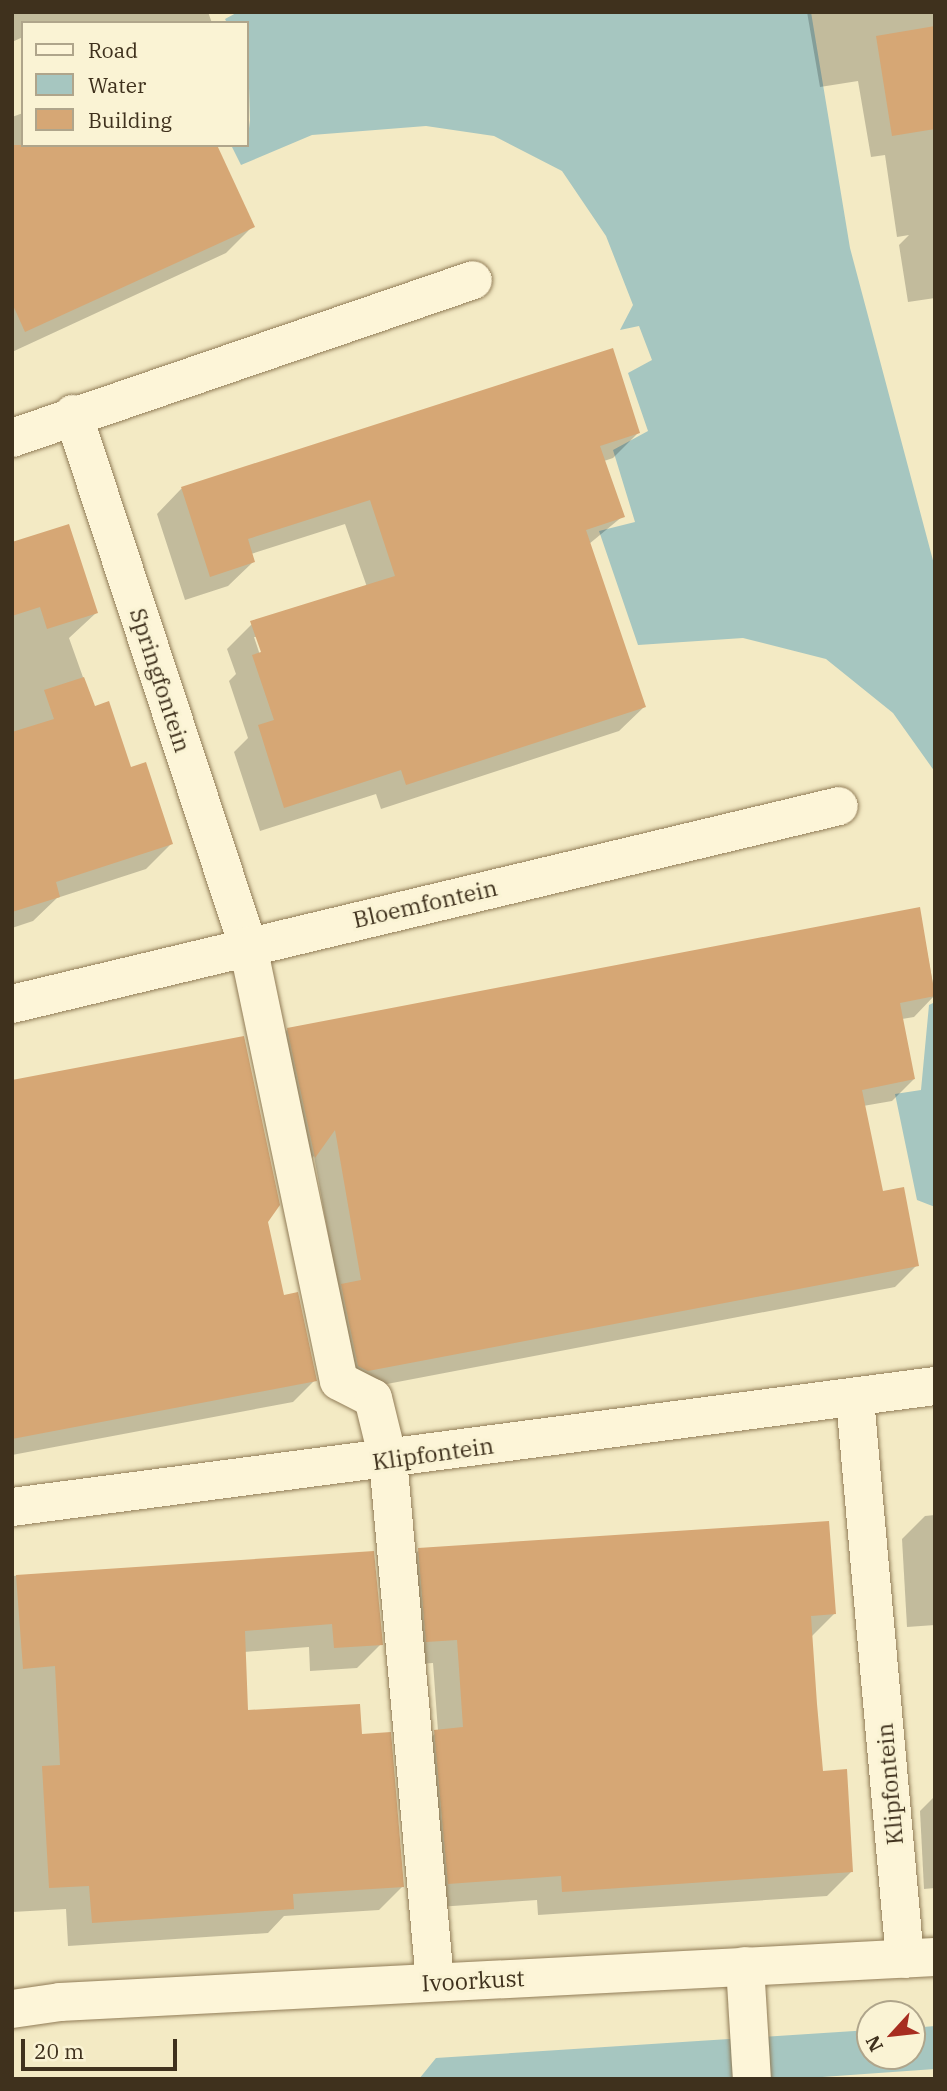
<!DOCTYPE html>
<html>
<head>
<meta charset="utf-8">
<style>
	body { margin:0 }
	#map { position:relative; width:947px; height:2091px; overflow:hidden; background:#f3eac4; font-family:"IBM Plex Serif",serif }
	div>[style] { position:absolute }
	[style*='--x'] { left:calc(var(--x)*1px); top:calc(var(--y)*1px); width:calc(var(--w)*1px); rotate:calc(var(--a)*1deg) }
	.water>* { inset:0; background:#a6c6c0 }
	.shadow>* { inset:0; background:#0003 }
	.building>* { inset:0; background:#d6a775 }
	.roads { filter:drop-shadow(0 0 2px #917c57) drop-shadow(0 0 2px #917c57) }
	.minor>* { height:38px; margin:-19px; padding:0 19px; transform-origin:19px; border-radius:19px; background:#fdf5d8 }
	span { translate:-50% -50%; white-space:nowrap; text-align:center; line-height:1.15; -webkit-text-stroke:6px #faf3d4; paint-order:stroke }
	.street-label { font-size:23px; color:#3f311d }
	.frame { position:absolute; inset:0; border:14px solid #3f311d; pointer-events:none }
	.legend { position:absolute; left:21px; top:21px; width:228px; height:126px; box-sizing:border-box; background:#faf3d4; border:2px solid #afa58b; margin:0; padding:9px 12px; list-style:none; font-size:21px; color:#3f311d }
	.legend li { display:flex; align-items:center; gap:14px; height:35px }
	.legend b { width:35px; border:2px solid #afa58b }
	.north { position:absolute; left:856px; top:2000px; width:70px; height:70px; box-sizing:border-box; background:#faf3d4; border:2px solid #afa58b; border-radius:50%; rotate:243deg; font-size:19px; font-weight:700; line-height:28px; text-align:center; color:#3f311d }
	.north::after { content:''; display:block; margin:auto; width:24px; height:32px; background:#a72d20; clip-path:polygon(50% 0,100% 100%,50% 72%,0 100%) }
	.scale { position:absolute; left:21px; top:2039px; width:156px; height:32px; box-sizing:border-box; border:4px solid #3f311d; border-top:0; padding-left:9px; font-size:21px; line-height:24px; white-space:nowrap; color:#3f311d; -webkit-text-stroke:5px #faf3d4; paint-order:stroke }
</style>
</head>
<body>
<div id="map">
	<div class="water">
		<div style="clip-path:polygon(238px 12px,811px 12px,850px 248px,935px 568px,935px 772px,893px 713px,826px 659px,743px 638px,638px 645px,599px 531px,635px 522px,613px 450px,648px 431px,628px 373px,652px 360px,639px 326px,620px 330px,633px 305px,606px 236px,562px 171px,494px 136px,426px 126px,312px 135px,241px 165px,231px 145px,247px 145px,250px 120px,247px 23px,227px 23px,225px 19px)"></div>
		<div style="clip-path:polygon(935px 1002px,935px 1207px,917px 1200px,895px 1094px,921px 1090px,929px 1005px)"></div>
		<div style="clip-path:polygon(935px 2026px,935px 2069px,794px 2079px,419px 2079px,436px 2058px,870px 2030px,870px 2056px,912px 2056px,912px 2028px)"></div>
	</div>
	<div class="shadow">
		<div style="clip-path:polygon(12px 12px,208px 12px,212px 23px,23px 23px,23px 37px,12px 42px)"></div>
		<div style="clip-path:polygon(807px 12px,934px 12px,935px 298px,908px 302px,899px 245px,909px 235px,897px 237px,885px 155px,871px 157px,858px 81px,820px 87px)"></div>
		<div style="clip-path:polygon(23px 113px,23px 145px,253px 226px,226px 253px,12px 352px,12px 117px)"></div>
		<div style="clip-path:polygon(evenodd,612px 350px,638px 433px,613px 458px,604px 461px,623px 516px,589px 544px,644px 707px,619px 731px,381px 809px,376px 794px,260px 831px,234px 752px,248px 738px,229px 681px,236px 674px,227px 649px,252px 624px,367px 587px,345px 524px,251px 554px,253px 562px,228px 586px,185px 600px,157px 514px,181px 489px,612px 350px,254px 637px,257px 637px,265px 660px,262px 661px,254px 637px)"></div>
		<div style="clip-path:polygon(12px 544px,96px 613px,69px 638px,94px 708px,171px 844px,146px 869px,57px 898px,33px 921px,12px 928px)"></div>
		<div style="clip-path:polygon(919px 909px,935px 995px,914px 1017px,902px 1019px,914px 1079px,892px 1101px,863px 1106px,881px 1193px,917px 1265px,895px 1287px,345px 1392px,338px 1290px,314px 1156px,293px 1177px,267px 1051px,288px 1029px)"></div>
		<div style="clip-path:polygon(266px 1221px,282px 1297px,315px 1380px,293px 1402px,12px 1455px,12px 1233px)"></div>
		<div style="clip-path:polygon(935px 1515px,935px 1625px,907px 1627px,902px 1539px,925px 1516px)"></div>
		<div style="clip-path:polygon(419px 1550px,834px 1614px,811px 1637px,821px 1773px,851px 1872px,827px 1896px,538px 1915px,537px 1900px,424px 1908px,411px 1756px,438px 1731px,433px 1663px,402px 1665px,394px 1575px)"></div>
		<div style="clip-path:polygon(373px 1553px,381px 1644px,357px 1668px,310px 1671px,309px 1647px,244px 1652px,246px 1711px,360px 1736px,403px 1886px,379px 1910px,284px 1916px,268px 1933px,68px 1946px,66px 1909px,12px 1912px,12px 1576px)"></div>
		<div style="clip-path:polygon(935px 1796px,935px 1888px,924px 1889px,920px 1811px)"></div>
	</div>
	<div class="building">
		<div style="clip-path:polygon(935px 26px,935px 129px,892px 136px,876px 36px)"></div>
		<div style="clip-path:polygon(12px 145px,217px 145px,255px 227px,25px 332px,12px 303px)"></div>
		<div style="clip-path:polygon(613px 348px,640px 433px,600px 446px,625px 517px,586px 530px,646px 707px,406px 785px,401px 770px,284px 808px,258px 725px,274px 720px,252px 655px,261px 652px,250px 621px,395px 576px,370px 500px,248px 539px,255px 562px,210px 577px,181px 487px)"></div>
		<div style="clip-path:polygon(69px 524px,98px 613px,47px 629px,40px 607px,12px 616px,12px 542px)"></div>
		<div style="clip-path:polygon(84px 677px,95px 706px,109px 701px,131px 767px,146px 762px,173px 844px,56px 882px,60px 897px,12px 912px,12px 732px,54px 719px,44px 690px)"></div>
		<div style="clip-path:polygon(920px 907px,935px 996px,900px 1003px,915px 1079px,862px 1090px,883px 1191px,904px 1187px,919px 1266px,368px 1371px,358px 1366px,341px 1284px,361px 1280px,335px 1130px,315px 1158px,287px 1028px)"></div>
		<div style="clip-path:polygon(244px 1036px,280px 1205px,268px 1222px,284px 1295px,298px 1292px,317px 1381px,12px 1439px,12px 1080px)"></div>
		<div style="clip-path:polygon(829px 1521px,836px 1614px,811px 1616px,817px 1704px,823px 1771px,847px 1769px,853px 1872px,562px 1892px,561px 1876px,448px 1884px,434px 1730px,463px 1727px,457px 1640px,426px 1642px,418px 1548px)"></div>
		<div style="clip-path:polygon(374px 1551px,383px 1645px,334px 1648px,332px 1624px,245px 1631px,248px 1710px,360px 1704px,362px 1734px,391px 1732px,404px 1887px,293px 1894px,294px 1909px,92px 1923px,89px 1886px,49px 1888px,42px 1766px,60px 1765px,55px 1666px,23px 1669px,16px 1575px)"></div>
	</div>
	<div class="roads">
		<div class="minor">
			<div style="--x:73;--y:414;--w:560;--a:71.79"></div>
			<div style="--x:248;--y:946;--w:444;--a:78.2"></div>
			<div style="--x:339;--y:1381;--w:38;--a:27"></div>
			<div style="--x:373;--y:1398;--w:63;--a:76.2"></div>
			<div style="--x:388;--y:1459;--w:525;--a:84.86"></div>
			<div style="--x:12;--y:438;--w:487;--a:-18.9"></div>
			<div style="--x:12;--y:1004;--w:850;--a:-13.46"></div>
			<div style="--x:855;--y:1399;--w:562;--a:84.9"></div>
			<div style="--x:12;--y:1507;--w:931;--a:-7.47"></div>
			<div style="--x:745;--y:1966;--w:113;--a:86.5"></div>
			<div style="--x:12;--y:2009;--w:49;--a:-8.3"></div>
			<div style="--x:60;--y:2002;--w:876;--a:-2.94"></div>
		</div>
	</div>
	<div class="street-label">
		<span style="left:161px;top:680px;rotate:72deg">Springfontein</span>
		<span style="left:425px;top:903px;rotate:-13deg">Bloemfontein</span>
		<span style="left:433px;top:1453px;rotate:-8deg">Klipfontein</span>
		<span style="left:889px;top:1784px;rotate:-95deg">Klipfontein</span>
		<span style="left:473px;top:1980px;rotate:-3deg">Ivoorkust</span>
	</div>
	<div class="frame"></div>
	<ul class="legend">
	<li><b style="height:9px;background:#fdf5d8"></b>Road</li>
	<li><b style="height:19px;background:#a6c6c0"></b>Water</li>
	<li><b style="height:19px;background:#d6a775"></b>Building</li>
	</ul>
	<div class="north">N</div>
	<div class="scale">20 m</div>
</div>
</body>
</html>
